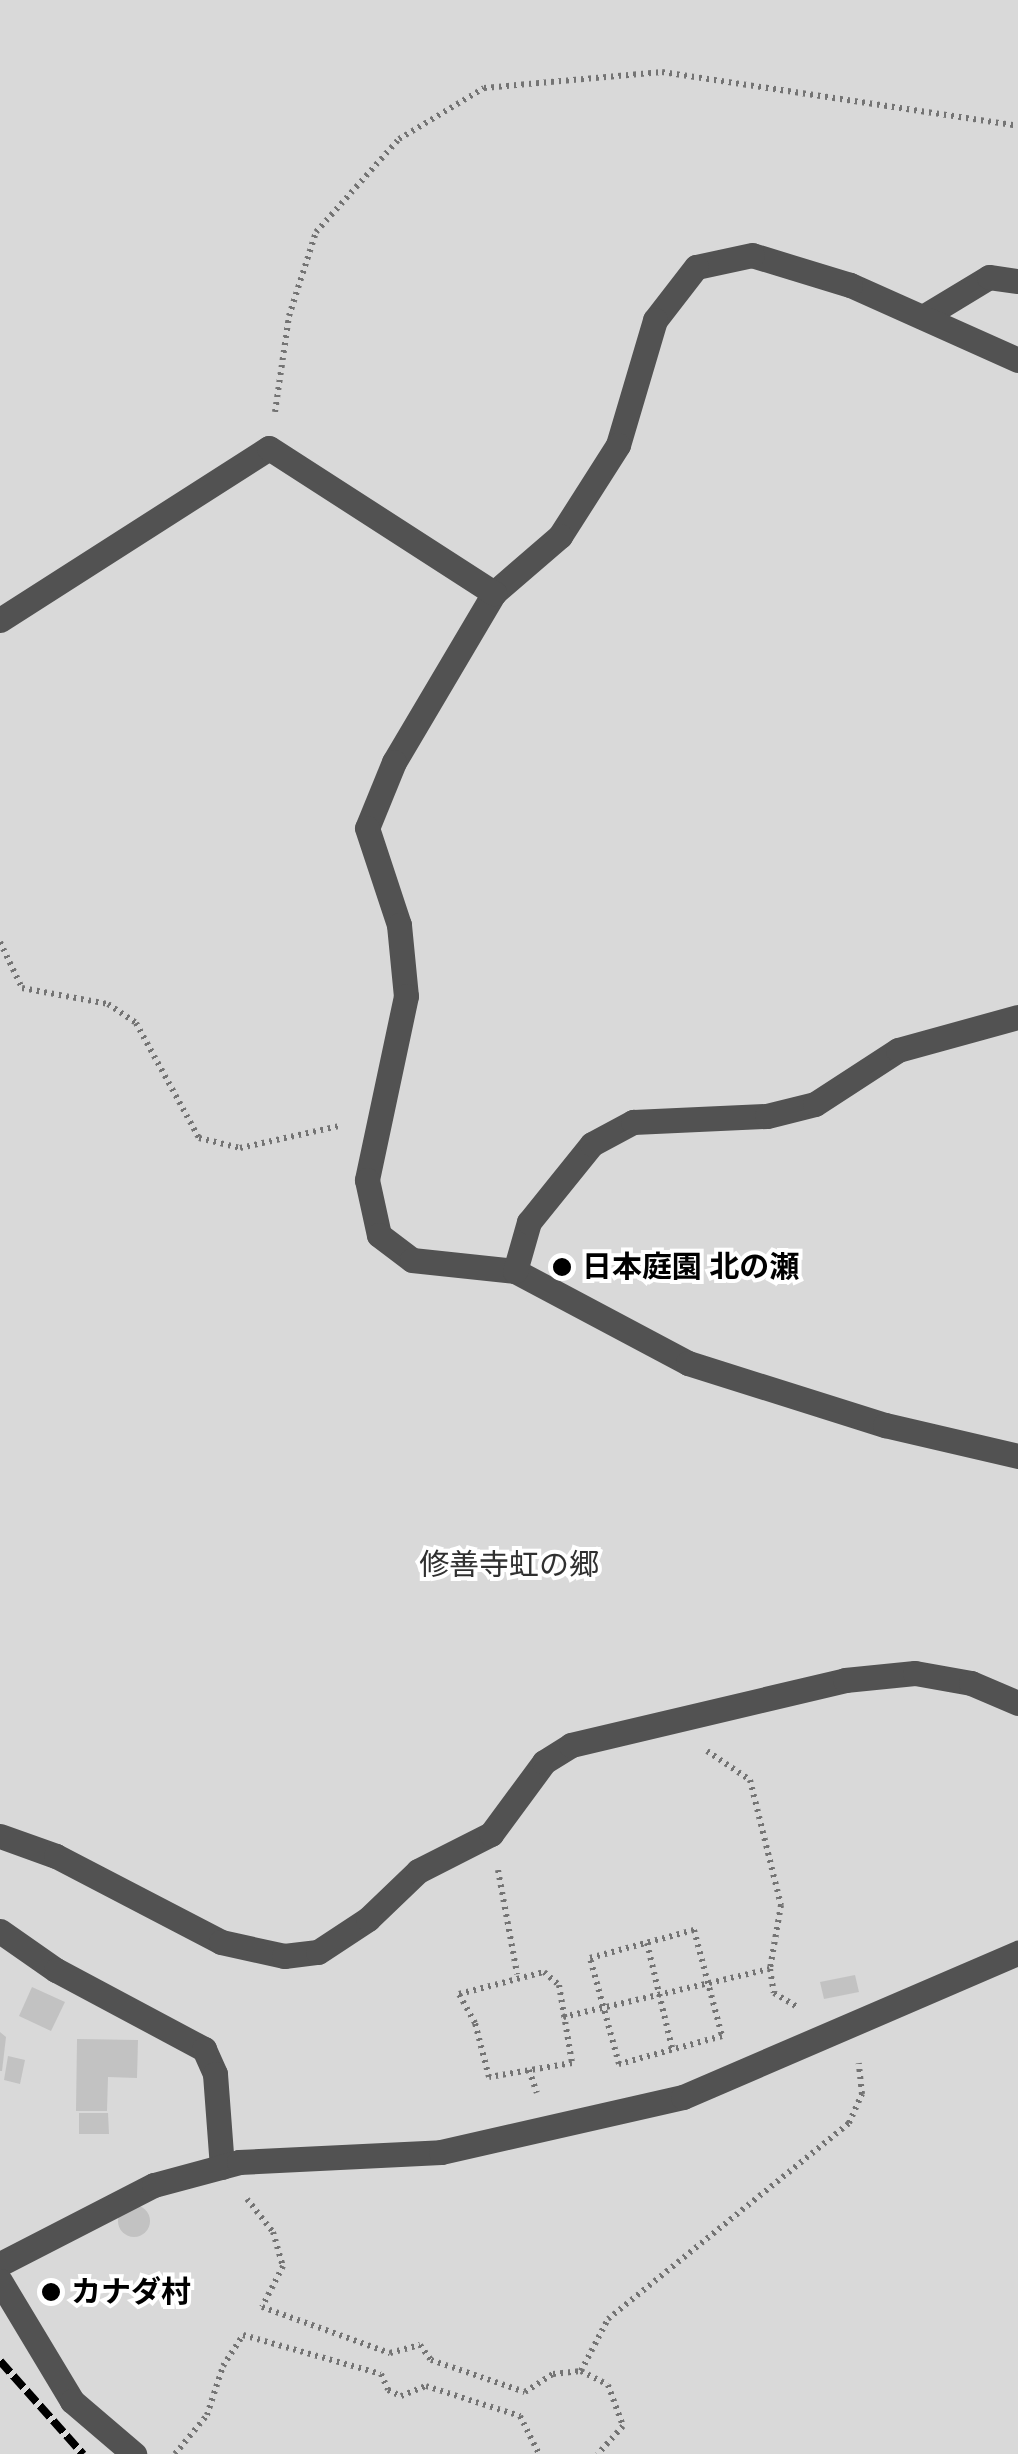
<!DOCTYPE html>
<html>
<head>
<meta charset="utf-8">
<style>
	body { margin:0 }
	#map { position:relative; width:1018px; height:2454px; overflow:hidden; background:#fff; font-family:Figtree,"Noto Sans JP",sans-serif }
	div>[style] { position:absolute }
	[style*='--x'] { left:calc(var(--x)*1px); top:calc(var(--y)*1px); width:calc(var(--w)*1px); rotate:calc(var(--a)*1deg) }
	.green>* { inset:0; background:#d9d9d9 }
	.building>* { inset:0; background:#c2c2c2 }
	.round { border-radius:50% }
	.path>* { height:6px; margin-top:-3px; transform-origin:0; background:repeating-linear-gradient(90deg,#747474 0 2.5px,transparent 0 7.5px) }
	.minor>* { height:25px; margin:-12.5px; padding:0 12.5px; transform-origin:12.5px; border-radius:12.5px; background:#525252 }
	.rail>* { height:8px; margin-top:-4px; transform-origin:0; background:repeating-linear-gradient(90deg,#000 0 15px,transparent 0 20px) }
	.dots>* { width:28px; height:28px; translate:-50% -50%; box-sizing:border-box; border:5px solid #fff; border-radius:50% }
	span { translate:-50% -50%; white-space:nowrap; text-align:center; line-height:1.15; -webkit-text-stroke:8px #fff; paint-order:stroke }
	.poi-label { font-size:30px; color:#000; font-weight:700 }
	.left { translate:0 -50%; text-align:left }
	.park-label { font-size:30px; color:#303030 }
</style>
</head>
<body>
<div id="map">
	<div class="green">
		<div style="clip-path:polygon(0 0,1018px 0,1018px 2454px,0 2454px)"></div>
	</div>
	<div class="building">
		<div style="clip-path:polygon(855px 1975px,859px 1992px,824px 1999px,820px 1982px)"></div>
		<div style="clip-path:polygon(32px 1987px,65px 2002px,51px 2031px,19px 2016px)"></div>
		<div style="clip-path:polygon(0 2032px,6px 2037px,2px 2071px,0 2071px)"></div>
		<div style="clip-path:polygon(77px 2039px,138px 2040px,137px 2078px,108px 2077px,107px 2111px,76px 2111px)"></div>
		<div style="clip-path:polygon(8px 2056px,25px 2060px,20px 2084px,4px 2080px)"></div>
		<div style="clip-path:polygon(79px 2113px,108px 2113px,109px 2134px,79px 2134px)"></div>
		<div class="round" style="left:118px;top:2205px;width:32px;height:32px"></div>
	</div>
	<div class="path">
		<div style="--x:275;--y:412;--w:97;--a:-81.7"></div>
		<div style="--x:289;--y:316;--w:88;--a:-72.2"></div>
		<div style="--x:316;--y:232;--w:125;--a:-48.3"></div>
		<div style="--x:399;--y:139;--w:99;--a:-31"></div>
		<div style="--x:484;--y:88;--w:179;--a:-5.1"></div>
		<div style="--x:662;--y:72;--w:360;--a:8.6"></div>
		<div style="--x:0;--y:942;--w:51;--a:64.4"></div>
		<div style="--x:22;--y:988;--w:87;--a:10.5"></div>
		<div style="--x:108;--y:1004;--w:34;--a:34"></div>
		<div style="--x:136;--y:1023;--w:131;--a:61.3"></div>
		<div style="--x:199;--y:1138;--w:42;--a:13.7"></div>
		<div style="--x:240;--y:1148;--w:101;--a:-12.5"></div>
		<div style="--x:707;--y:1751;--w:52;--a:34"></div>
		<div style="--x:750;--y:1780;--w:129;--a:76.1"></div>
		<div style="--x:781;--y:1905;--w:65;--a:99.8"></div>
		<div style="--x:770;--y:1969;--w:24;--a:81"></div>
		<div style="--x:774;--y:1993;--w:27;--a:31"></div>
		<div style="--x:498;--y:1870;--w:106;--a:79.6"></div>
		<div style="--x:694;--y:1930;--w:110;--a:75.2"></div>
		<div style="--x:722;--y:2036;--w:107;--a:164.8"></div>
		<div style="--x:619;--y:2064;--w:110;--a:-105.3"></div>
		<div style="--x:590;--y:1958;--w:108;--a:-15.1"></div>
		<div style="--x:647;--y:1943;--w:112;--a:76.6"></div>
		<div style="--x:544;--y:1972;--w:20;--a:41"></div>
		<div style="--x:559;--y:1985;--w:79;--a:80.5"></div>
		<div style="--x:572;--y:2063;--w:84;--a:170.4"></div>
		<div style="--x:489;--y:2077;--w:56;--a:-104.5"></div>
		<div style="--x:475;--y:2023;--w:33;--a:-119"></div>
		<div style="--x:459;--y:1994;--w:88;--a:-14.5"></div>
		<div style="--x:563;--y:2017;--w:212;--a:-13.1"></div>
		<div style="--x:529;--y:2070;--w:24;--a:71"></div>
		<div style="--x:247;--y:2199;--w:42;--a:51.8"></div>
		<div style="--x:273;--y:2232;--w:35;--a:74"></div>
		<div style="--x:283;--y:2266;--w:46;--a:117.1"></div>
		<div style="--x:262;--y:2307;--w:136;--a:19.8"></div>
		<div style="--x:390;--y:2353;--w:31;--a:-15"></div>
		<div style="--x:420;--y:2345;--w:19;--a:54"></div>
		<div style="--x:431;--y:2360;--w:99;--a:18.8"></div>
		<div style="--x:525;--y:2392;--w:33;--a:-33"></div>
		<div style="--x:553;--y:2374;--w:28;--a:-6"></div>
		<div style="--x:581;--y:2371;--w:30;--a:27"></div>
		<div style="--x:608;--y:2385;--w:44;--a:69.9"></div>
		<div style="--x:623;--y:2426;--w:38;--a:132"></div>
		<div style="--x:581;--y:2371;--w:59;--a:-62.6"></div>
		<div style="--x:608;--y:2319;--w:311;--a:-39.1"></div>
		<div style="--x:849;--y:2123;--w:32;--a:-66"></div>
		<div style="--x:862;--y:2094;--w:31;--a:-96"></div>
		<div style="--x:175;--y:2454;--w:50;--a:-50.6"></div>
		<div style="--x:207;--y:2415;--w:52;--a:-71.9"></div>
		<div style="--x:223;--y:2366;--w:37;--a:-57"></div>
		<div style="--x:243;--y:2335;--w:143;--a:15.8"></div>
		<div style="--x:381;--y:2374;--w:17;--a:66"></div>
		<div style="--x:388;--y:2390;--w:14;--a:25"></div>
		<div style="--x:401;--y:2396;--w:27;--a:-22"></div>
		<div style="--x:426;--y:2386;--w:99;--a:17.7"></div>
		<div style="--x:520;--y:2416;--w:42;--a:63.4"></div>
	</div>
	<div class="minor">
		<div style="--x:923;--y:317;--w:77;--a:-31.2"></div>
		<div style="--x:989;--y:277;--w:29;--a:8"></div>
		<div style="--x:1018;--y:360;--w:184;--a:-155.9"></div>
		<div style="--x:850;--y:285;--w:102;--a:-163"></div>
		<div style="--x:752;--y:255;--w:57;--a:167.9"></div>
		<div style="--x:696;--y:267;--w:67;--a:127.7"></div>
		<div style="--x:655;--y:320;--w:130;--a:106.5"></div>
		<div style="--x:618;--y:445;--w:108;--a:122.5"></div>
		<div style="--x:560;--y:536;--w:87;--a:139.2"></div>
		<div style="--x:494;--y:593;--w:196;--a:120.6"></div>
		<div style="--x:394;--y:762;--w:71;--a:112.2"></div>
		<div style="--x:367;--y:828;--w:102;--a:71.7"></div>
		<div style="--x:399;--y:925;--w:71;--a:84.4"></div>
		<div style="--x:406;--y:996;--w:188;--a:102"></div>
		<div style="--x:367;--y:1180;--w:56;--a:77.7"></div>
		<div style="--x:379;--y:1235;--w:41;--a:37.1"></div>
		<div style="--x:412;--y:1260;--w:104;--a:6.1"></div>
		<div style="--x:515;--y:1271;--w:196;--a:28"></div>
		<div style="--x:688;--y:1363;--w:207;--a:17.5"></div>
		<div style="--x:885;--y:1425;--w:137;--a:13.1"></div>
		<div style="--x:0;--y:620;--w:319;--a:-32.6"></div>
		<div style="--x:269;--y:448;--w:268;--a:32.8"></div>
		<div style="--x:515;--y:1271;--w:51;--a:-74.1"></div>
		<div style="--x:529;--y:1222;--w:100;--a:-51.1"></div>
		<div style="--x:592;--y:1144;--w:47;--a:-28.2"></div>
		<div style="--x:633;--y:1122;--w:134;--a:-2.6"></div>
		<div style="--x:767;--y:1116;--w:49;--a:-14"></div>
		<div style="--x:815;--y:1104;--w:99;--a:-33"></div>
		<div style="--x:898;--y:1050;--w:124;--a:-15.4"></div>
		<div style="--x:0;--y:1836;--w:59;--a:19.7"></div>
		<div style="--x:56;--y:1856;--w:186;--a:27.5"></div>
		<div style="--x:221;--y:1942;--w:65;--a:12.5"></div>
		<div style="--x:284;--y:1956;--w:34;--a:-7"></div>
		<div style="--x:318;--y:1952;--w:60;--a:-33.4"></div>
		<div style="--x:368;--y:1919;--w:69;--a:-43.8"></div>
		<div style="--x:418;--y:1871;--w:82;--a:-26.9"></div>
		<div style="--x:491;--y:1834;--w:89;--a:-53.6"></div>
		<div style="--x:544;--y:1762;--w:32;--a:-32"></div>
		<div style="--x:571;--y:1745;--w:282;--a:-13.3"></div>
		<div style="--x:845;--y:1680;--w:70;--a:-5.7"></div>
		<div style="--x:915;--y:1673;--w:57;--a:10.1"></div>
		<div style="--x:971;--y:1683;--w:51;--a:23.1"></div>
		<div style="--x:0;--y:1931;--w:68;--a:34.9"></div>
		<div style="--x:56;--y:1970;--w:168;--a:28.1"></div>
		<div style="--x:204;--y:2049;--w:27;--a:66"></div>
		<div style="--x:215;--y:2074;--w:93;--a:85.7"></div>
		<div style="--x:0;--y:2264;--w:173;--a:-27.2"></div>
		<div style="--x:154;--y:2185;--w:88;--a:-15.1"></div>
		<div style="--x:239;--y:2162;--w:202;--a:-2.8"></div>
		<div style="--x:441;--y:2152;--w:248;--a:-12.8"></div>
		<div style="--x:683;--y:2097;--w:365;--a:-23.3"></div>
		<div style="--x:0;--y:2281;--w:140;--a:59"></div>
		<div style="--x:72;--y:2401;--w:82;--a:40.5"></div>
	</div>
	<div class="rail">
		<div style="--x:0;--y:2361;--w:125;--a:48.3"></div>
	</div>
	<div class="dots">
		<div style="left:562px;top:1267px;background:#000"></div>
		<div style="left:51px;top:2292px;background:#000"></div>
	</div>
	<div class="poi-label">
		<span class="left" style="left:582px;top:1267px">日本庭園 北の瀬</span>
		<span class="left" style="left:71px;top:2292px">カナダ村</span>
	</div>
	<div class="park-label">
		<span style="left:509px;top:1565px">修善寺虹の郷</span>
	</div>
</div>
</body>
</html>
